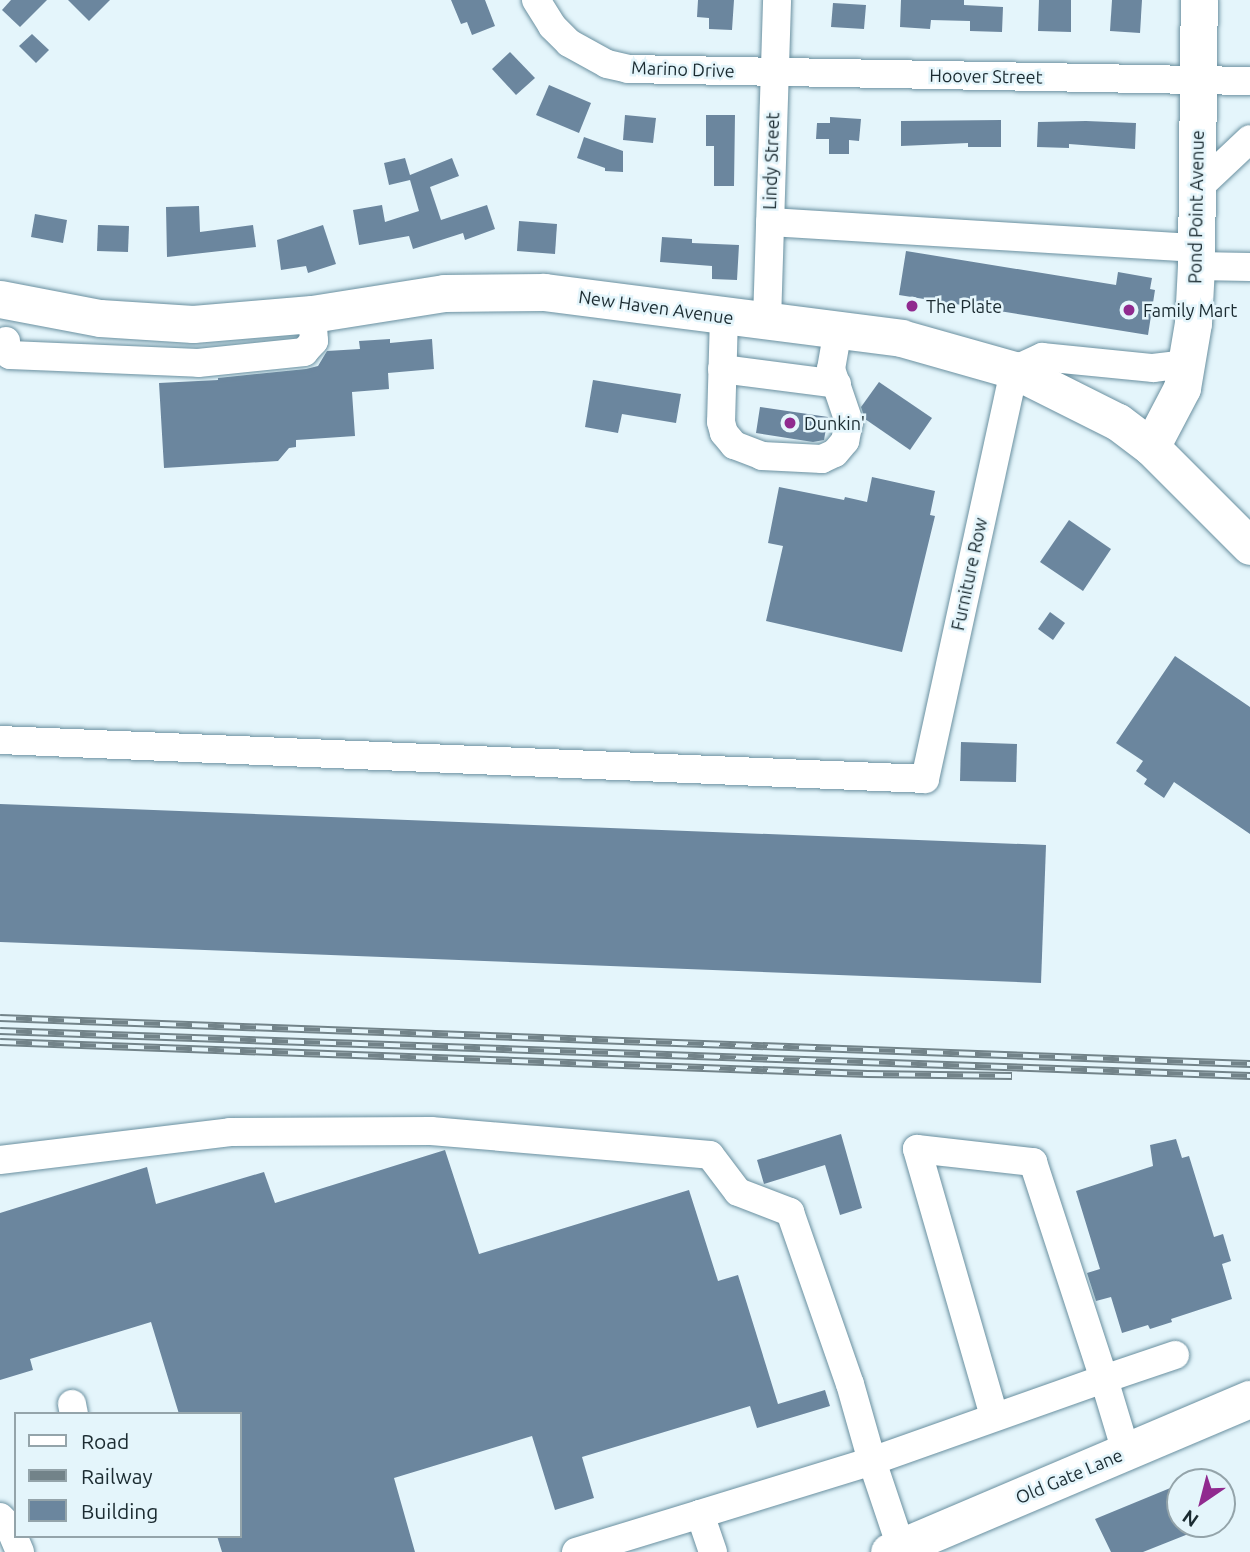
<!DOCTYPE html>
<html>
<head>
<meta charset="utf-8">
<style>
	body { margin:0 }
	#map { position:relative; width:1250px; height:1552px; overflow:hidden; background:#e4f5fb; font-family:Ubuntu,sans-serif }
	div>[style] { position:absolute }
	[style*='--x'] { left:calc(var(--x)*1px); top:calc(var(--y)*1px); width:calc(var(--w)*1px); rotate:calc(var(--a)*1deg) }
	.building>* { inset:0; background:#6b869e }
	.roads { filter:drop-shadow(0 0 2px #6a90a0) drop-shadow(0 0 2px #6a90a0) }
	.minor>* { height:28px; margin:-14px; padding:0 14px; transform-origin:14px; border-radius:14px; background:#fff }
	.major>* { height:37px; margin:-18.5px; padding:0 18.5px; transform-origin:18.5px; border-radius:18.5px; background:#fff }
	.rail>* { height:8px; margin-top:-4px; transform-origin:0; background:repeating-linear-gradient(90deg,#e4f5fb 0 16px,#728389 0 32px); box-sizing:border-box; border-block:2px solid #728389 }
	.dots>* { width:19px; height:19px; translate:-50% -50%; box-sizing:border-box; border:4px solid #e4f5fb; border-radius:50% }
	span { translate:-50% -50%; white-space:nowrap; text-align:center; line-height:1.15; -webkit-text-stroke:5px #e4f5fb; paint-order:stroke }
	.street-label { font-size:18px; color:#1b2b31 }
	.poi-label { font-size:18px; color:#1b2b31 }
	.left { translate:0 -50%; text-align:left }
	.legend { position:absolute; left:14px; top:1412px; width:228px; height:126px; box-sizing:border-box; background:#e4f5fb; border:2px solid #94a4aa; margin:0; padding:9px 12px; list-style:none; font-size:21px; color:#1b2b31 }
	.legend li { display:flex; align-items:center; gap:14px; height:35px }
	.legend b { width:35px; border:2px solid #94a4aa }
	.north { position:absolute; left:1166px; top:1468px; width:70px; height:70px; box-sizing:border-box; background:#e4f5fb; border:2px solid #94a4aa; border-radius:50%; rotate:215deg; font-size:19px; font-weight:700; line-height:28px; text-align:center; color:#1b2b31 }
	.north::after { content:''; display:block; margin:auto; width:24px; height:32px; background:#902a8f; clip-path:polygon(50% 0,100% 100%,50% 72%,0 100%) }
</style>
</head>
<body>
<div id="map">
	<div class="building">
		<div style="clip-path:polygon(11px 0,47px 0,20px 27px,2px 10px)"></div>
		<div style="clip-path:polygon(68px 0,110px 0,89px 21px)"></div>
		<div style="clip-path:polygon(451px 0,485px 0,495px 26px,472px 35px,467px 22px,461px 24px)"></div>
		<div style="clip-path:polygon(698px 0,734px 0,732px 30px,709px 29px,709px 18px,697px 17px)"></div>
		<div style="clip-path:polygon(901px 0,964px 0,964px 5px,1003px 7px,1002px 32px,970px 31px,970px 21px,931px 20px,930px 29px,900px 27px)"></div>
		<div style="clip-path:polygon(1039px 0,1071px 0,1071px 32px,1038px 31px)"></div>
		<div style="clip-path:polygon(1112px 0,1142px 0,1140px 33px,1110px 31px)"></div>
		<div style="clip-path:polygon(833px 3px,866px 5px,864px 29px,831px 27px)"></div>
		<div style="clip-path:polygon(32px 34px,49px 50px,36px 63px,19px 46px)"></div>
		<div style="clip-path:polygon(510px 52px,535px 78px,516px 95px,492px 69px)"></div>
		<div style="clip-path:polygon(549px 85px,591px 103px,579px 133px,536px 115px)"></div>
		<div style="clip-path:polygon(625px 115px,656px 118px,653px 143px,623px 140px)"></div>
		<div style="clip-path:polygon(706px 115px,735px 115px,734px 186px,714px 186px,714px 146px,706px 146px)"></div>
		<div style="clip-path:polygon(830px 117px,861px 119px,859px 141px,849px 140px,849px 154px,829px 154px,829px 139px,816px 139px,817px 123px,830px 123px)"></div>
		<div style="clip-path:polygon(1001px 120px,1001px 147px,968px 147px,968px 143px,901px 146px,901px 121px)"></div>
		<div style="clip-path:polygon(1086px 121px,1136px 123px,1135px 149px,1069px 144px,1069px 148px,1037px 147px,1038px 122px)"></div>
		<div style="clip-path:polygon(584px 137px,623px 151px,623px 172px,605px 171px,605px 168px,577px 158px)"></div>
		<div style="clip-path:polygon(405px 158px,410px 175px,452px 158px,459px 176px,430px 187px,441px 220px,487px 205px,495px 229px,465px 240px,463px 233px,413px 249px,409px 236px,359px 245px,353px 210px,382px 205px,385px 222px,419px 211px,410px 180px,389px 185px,384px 163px)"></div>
		<div style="clip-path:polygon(199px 206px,200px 232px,253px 225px,256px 247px,167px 257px,166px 207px)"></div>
		<div style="clip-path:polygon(35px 214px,67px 220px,63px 243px,31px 237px)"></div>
		<div style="clip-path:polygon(519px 221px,557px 224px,555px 254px,517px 251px)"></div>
		<div style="clip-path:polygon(98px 225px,129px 226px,128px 252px,97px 251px)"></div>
		<div style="clip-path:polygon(323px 225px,336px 264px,308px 273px,306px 266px,281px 270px,277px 240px)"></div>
		<div style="clip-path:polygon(662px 237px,692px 239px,692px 243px,739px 245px,737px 280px,712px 279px,712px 266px,660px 262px)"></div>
		<div style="clip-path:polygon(906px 251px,1116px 285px,1118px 272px,1152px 278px,1150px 289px,1155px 290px,1148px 335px,899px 295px)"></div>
		<div style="clip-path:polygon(390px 339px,390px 343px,432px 339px,434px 369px,388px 373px,389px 389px,352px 392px,355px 436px,296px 440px,296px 447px,289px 448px,278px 461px,164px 468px,159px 383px,218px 380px,218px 378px,306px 369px,318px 366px,327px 351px,360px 349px,359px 341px)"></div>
		<div style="clip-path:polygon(593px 380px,681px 394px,676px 423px,622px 414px,618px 433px,585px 427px)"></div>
		<div style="clip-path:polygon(879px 382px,932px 418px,910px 450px,865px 419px,861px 407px)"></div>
		<div style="clip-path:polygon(760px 407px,828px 417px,824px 440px,813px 442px,756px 433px)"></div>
		<div style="clip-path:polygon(872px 477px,935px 491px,930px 515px,935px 516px,902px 652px,766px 621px,783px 546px,768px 543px,779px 487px,844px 500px,845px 497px,867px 502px)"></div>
		<div style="clip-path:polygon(1069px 520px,1111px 549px,1083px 591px,1040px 562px)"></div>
		<div style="clip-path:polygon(1050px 612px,1065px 623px,1053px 640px,1038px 629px)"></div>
		<div style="clip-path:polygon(1175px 656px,1250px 707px,1250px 834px,1174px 782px,1164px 798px,1144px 784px,1147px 779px,1136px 771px,1143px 761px,1116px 743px)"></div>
		<div style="clip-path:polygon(961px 742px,1017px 744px,1016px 782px,960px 781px)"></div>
		<div style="clip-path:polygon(0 804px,1046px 845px,1041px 983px,0 942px)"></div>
		<div style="clip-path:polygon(841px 1134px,862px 1208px,840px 1215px,825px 1165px,764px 1184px,757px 1160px)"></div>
		<div style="clip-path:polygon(1176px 1139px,1182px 1158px,1189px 1156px,1214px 1237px,1223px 1234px,1231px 1261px,1222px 1264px,1232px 1299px,1171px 1319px,1172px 1322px,1150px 1329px,1148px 1325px,1122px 1333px,1111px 1297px,1096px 1301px,1087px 1273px,1100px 1269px,1076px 1191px,1153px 1166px,1150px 1145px)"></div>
		<div style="clip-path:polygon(445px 1150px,479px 1254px,689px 1190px,718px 1281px,738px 1275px,778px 1404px,825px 1390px,830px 1406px,757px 1428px,750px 1406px,582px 1457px,594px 1498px,555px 1510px,532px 1436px,394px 1478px,415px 1552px,222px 1552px,217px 1536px,240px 1536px,240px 1414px,179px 1414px,151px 1322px,30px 1359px,33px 1370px,0 1380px,0 1213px,147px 1167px,156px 1204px,264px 1172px,275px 1203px)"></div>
		<div style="clip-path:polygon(1180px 1484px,1180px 1524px,1211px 1525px,1143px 1552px,1111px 1552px,1095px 1519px)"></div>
	</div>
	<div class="roads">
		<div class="minor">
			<div style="--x:536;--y:0;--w:31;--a:58"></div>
			<div style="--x:552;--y:26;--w:24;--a:45"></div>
			<div style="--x:569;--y:43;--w:43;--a:28.9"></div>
			<div style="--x:607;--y:64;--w:22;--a:13"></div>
			<div style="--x:628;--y:69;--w:622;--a:1.11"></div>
			<div style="--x:1198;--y:188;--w:71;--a:-43.3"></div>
			<div style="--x:770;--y:222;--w:428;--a:3.5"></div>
			<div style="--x:1196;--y:266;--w:54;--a:1.1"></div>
			<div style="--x:724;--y:316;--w:106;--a:91.6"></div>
			<div style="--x:721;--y:422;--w:11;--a:75"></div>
			<div style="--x:724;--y:433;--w:16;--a:50"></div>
			<div style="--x:734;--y:445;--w:30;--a:21"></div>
			<div style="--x:762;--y:456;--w:60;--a:2.9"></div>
			<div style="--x:822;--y:459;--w:14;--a:-25"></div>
			<div style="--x:835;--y:453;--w:16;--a:-50"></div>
			<div style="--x:845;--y:441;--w:19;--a:-78"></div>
			<div style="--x:849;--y:422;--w:56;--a:-108.8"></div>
			<div style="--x:831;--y:369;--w:40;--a:-80"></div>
			<div style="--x:767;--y:321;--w:321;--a:-88.2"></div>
			<div style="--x:6;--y:341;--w:10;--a:101"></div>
			<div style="--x:4;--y:351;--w:7;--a:34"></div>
			<div style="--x:10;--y:355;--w:188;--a:2.4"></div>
			<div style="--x:198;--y:363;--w:107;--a:-5.9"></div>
			<div style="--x:304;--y:352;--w:15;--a:-48"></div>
			<div style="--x:314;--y:341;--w:27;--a:-94"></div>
			<div style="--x:722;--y:369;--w:116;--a:7.4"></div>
			<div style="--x:0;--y:740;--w:926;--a:2.41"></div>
			<div style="--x:925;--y:779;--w:419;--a:-77.7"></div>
			<div style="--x:1014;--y:370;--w:31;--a:-25"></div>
			<div style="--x:1042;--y:357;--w:112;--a:5.7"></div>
			<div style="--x:1153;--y:368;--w:34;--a:-7"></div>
			<div style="--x:0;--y:1160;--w:232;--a:-6.9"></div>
			<div style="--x:230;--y:1132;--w:201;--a:-0.3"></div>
			<div style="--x:431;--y:1131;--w:280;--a:4.9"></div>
			<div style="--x:710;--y:1155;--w:46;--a:52.9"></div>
			<div style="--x:738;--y:1192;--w:56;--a:21"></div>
			<div style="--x:790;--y:1212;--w:182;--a:70.8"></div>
			<div style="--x:850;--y:1384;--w:80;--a:74.1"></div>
			<div style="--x:872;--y:1461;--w:246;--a:-19.5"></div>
			<div style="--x:1104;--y:1379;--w:76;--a:73.2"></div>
			<div style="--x:72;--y:1404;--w:10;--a:79"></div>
			<div style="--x:994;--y:1416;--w:278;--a:-106.1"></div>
			<div style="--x:917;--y:1149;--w:117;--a:6.4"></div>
			<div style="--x:1033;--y:1162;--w:228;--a:71.9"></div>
			<div style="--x:1104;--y:1379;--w:75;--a:-18.7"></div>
			<div style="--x:700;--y:1514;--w:180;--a:-17.1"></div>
			<div style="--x:872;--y:1461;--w:91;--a:71.4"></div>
			<div style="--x:0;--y:1517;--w:13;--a:45"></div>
			<div style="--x:9;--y:1526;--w:28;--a:67"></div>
			<div style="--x:576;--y:1552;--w:130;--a:-17"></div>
			<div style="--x:700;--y:1514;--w:40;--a:71.1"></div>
		</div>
		<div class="major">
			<div style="--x:0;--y:299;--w:102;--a:10.8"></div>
			<div style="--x:100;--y:318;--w:93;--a:3.7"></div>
			<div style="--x:193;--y:324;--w:119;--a:-4.8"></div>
			<div style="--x:312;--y:314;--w:134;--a:-9"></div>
			<div style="--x:444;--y:293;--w:100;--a:-0.6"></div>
			<div style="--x:544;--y:292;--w:360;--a:7.3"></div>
			<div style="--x:901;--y:338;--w:117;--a:15.8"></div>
			<div style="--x:1014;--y:370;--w:116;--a:26.6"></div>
			<div style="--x:1118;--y:422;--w:41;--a:37.1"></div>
			<div style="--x:1151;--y:447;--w:140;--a:45"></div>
			<div style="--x:1151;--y:447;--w:67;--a:-62.3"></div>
			<div style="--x:1182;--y:388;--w:66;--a:-80.4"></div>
			<div style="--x:1193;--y:323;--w:57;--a:-87"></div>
			<div style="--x:1196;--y:266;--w:266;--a:-89.4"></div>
			<div style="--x:889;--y:1552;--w:392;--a:-23"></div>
		</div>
	</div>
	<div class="rail">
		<div style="--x:0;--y:1018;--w:1251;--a:2.11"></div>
		<div style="--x:0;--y:1031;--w:1251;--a:2.06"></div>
		<div style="--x:0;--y:1042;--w:868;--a:2.11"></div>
		<div style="--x:867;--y:1074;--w:145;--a:0.8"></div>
	</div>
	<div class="dots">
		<div style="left:912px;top:306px;background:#902a8f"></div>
		<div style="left:1129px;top:310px;background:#902a8f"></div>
		<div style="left:790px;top:423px;background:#902a8f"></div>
	</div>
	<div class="street-label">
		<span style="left:683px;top:69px;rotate:2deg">Marino Drive</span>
		<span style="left:986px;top:76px;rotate:1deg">Hoover Street</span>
		<span style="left:771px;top:161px;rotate:-88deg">Lindy Street</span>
		<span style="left:1196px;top:207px;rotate:-89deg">Pond Point Avenue</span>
		<span style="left:656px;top:307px;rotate:8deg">New Haven Avenue</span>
		<span style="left:969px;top:574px;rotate:-78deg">Furniture Row</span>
		<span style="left:1069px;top:1476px;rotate:-23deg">Old Gate Lane</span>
	</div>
	<div class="poi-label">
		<span class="left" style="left:926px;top:306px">The Plate</span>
		<span class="left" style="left:1143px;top:310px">Family Mart</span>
		<span class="left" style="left:804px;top:423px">Dunkin'</span>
	</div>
	<ul class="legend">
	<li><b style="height:9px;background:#fff"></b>Road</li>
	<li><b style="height:9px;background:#728389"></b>Railway</li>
	<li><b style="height:19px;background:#6b869e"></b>Building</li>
	</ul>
	<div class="north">N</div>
</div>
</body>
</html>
